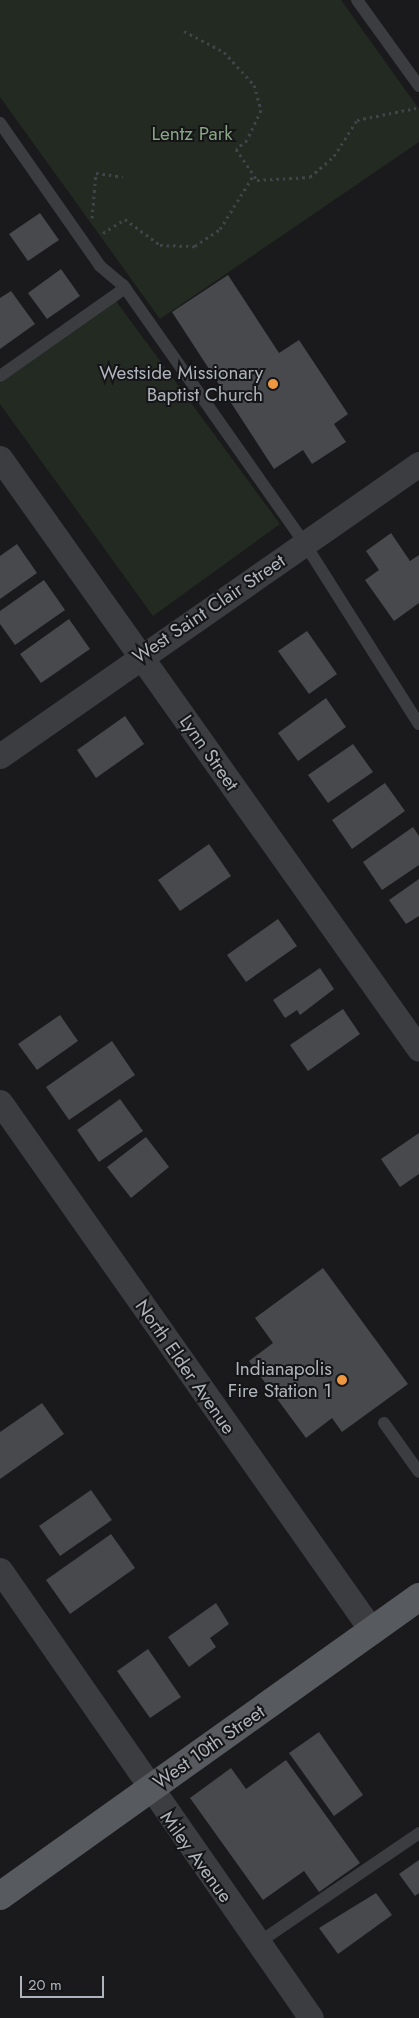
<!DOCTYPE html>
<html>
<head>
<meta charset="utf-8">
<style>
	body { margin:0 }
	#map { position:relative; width:419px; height:2018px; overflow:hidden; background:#1a1a1c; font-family:Jost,sans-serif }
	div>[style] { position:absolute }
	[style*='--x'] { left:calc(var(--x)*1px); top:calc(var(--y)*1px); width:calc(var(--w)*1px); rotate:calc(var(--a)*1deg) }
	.green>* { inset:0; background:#222a22 }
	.building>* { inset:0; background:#47494c }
	.path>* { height:3px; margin-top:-1.5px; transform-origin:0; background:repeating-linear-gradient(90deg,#414448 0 2.5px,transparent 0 6.5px) }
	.lane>* { height:12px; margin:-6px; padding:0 6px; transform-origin:6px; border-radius:6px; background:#3b3d41 }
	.street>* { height:25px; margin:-12.5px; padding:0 12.5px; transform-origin:12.5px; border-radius:12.5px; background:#3b3d41 }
	.primary>* { height:28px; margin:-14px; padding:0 14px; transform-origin:14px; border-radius:14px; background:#575b60 }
	.dots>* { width:14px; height:14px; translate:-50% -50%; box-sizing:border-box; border:2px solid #151517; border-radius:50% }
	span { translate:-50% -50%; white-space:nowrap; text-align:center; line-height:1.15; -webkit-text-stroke:4px #151517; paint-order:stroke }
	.park-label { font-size:19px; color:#88a685 }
	.poi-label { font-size:19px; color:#adb4bb }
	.right { translate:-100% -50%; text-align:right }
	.street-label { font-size:19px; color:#adb4bb }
	.scale { position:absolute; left:20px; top:1976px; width:84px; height:22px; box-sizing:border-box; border:2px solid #adb4bb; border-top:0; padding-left:6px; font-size:15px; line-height:18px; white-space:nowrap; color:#adb4bb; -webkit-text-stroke:4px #151517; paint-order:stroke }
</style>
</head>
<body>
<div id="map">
	<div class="green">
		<div style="clip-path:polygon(0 0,341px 0,419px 109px,419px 142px,160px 319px,0 97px)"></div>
		<div style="clip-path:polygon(116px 301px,280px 524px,153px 616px,0 404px,0 383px)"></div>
	</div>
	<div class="building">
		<div style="clip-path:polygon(40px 213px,59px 240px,28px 261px,9px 234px)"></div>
		<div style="clip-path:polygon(61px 269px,80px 296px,47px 319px,28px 293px)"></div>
		<div style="clip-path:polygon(228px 275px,279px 353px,299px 340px,348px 414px,334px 424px,346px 442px,312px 464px,303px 450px,274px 469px,172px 312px)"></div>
		<div style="clip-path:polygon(11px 291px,35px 324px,0 349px,0 298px)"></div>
		<div style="clip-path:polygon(391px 533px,410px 561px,419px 555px,419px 603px,394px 621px,365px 580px,379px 570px,366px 551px)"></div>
		<div style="clip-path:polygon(17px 544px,37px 573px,0 599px,0 556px)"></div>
		<div style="clip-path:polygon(44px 580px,65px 610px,15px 645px,0 624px,0 611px)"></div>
		<div style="clip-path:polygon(69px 619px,90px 649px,41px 683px,20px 654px)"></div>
		<div style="clip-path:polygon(307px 631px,337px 674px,309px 694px,278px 651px)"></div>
		<div style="clip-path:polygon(326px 698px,346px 727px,298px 761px,278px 733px)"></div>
		<div style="clip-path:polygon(125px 716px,144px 744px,96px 778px,77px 750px)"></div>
		<div style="clip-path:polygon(353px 744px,373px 772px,328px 803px,308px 775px)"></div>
		<div style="clip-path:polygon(385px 783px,405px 811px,352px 849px,332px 820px)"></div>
		<div style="clip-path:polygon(413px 827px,419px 836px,419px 865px,382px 890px,363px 862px)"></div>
		<div style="clip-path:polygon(209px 844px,231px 876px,180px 911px,158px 880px)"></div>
		<div style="clip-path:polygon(419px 879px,419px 916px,406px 924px,389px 900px)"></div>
		<div style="clip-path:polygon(278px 919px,297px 946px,246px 982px,227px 955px)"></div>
		<div style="clip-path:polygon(320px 968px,334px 989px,300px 1015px,297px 1010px,285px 1018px,273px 1000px)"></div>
		<div style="clip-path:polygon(343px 1009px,360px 1034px,308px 1071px,290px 1045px)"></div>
		<div style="clip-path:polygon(60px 1015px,78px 1041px,37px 1070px,18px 1044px)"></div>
		<div style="clip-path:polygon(112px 1041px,135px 1075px,69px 1120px,46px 1087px)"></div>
		<div style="clip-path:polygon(120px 1099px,143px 1131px,99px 1162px,77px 1130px)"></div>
		<div style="clip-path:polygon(419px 1133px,419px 1174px,400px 1187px,381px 1159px)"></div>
		<div style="clip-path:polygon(146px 1137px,169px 1167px,131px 1198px,107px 1167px)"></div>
		<div style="clip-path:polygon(323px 1268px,408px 1384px,342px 1432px,332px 1418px,306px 1438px,249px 1361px,273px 1343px,255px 1318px)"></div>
		<div style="clip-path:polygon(42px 1403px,64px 1434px,0 1479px,0 1432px)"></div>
		<div style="clip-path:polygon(91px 1490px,112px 1520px,60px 1556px,39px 1526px)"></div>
		<div style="clip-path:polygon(111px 1534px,135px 1568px,70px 1614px,46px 1580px)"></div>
		<div style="clip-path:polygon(216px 1603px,229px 1624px,210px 1638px,216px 1647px,189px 1667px,168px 1637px)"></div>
		<div style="clip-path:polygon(148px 1649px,181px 1697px,150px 1718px,117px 1671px)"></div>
		<div style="clip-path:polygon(319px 1732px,363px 1795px,334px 1816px,289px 1753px)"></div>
		<div style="clip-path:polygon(286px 1760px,360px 1863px,319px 1892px,304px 1871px,263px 1900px,190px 1798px,231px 1768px,246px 1789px)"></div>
		<div style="clip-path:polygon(419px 1860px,419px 1893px,415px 1896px,399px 1874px)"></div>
		<div style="clip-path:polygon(376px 1893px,392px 1915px,338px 1954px,319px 1928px)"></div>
	</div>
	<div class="path">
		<div style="--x:184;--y:31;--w:45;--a:27.7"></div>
		<div style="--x:224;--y:52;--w:45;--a:47.7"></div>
		<div style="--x:254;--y:85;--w:26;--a:74"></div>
		<div style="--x:261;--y:110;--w:33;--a:115"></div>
		<div style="--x:247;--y:140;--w:14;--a:141"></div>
		<div style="--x:236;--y:149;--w:37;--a:56"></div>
		<div style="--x:257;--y:180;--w:53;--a:-3.2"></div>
		<div style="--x:310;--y:177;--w:32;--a:-41"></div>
		<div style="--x:334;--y:156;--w:43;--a:-57.4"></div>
		<div style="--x:357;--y:120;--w:60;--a:-11.5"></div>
		<div style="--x:92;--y:218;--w:45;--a:-84.9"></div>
		<div style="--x:96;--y:173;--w:27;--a:8"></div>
		<div style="--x:103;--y:233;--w:26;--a:-32"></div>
		<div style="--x:125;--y:219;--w:44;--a:36.6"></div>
		<div style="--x:160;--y:245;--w:35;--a:2"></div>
		<div style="--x:195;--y:246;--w:30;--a:-34"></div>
		<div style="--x:220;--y:229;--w:62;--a:-58.1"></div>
	</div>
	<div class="lane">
		<div style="--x:357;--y:0;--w:106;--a:54.2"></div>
		<div style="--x:0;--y:123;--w:174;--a:55"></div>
		<div style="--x:100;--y:266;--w:30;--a:40"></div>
		<div style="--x:123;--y:285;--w:317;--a:54.9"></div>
		<div style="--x:305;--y:544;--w:213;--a:57.7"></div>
		<div style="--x:0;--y:376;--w:153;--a:-35.1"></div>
		<div style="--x:384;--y:1423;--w:60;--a:54.5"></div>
		<div style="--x:258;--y:1943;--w:195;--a:-34.3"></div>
	</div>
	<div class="street">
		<div style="--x:0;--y:458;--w:724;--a:54.66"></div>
		<div style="--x:0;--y:756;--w:511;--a:-34.87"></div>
		<div style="--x:0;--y:1102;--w:647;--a:54.88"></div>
		<div style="--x:0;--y:1570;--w:545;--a:55.23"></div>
	</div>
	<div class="primary">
		<div style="--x:0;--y:1896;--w:515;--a:-35.51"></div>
	</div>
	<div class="dots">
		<div style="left:273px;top:384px;background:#ed9841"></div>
		<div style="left:342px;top:1380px;background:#ed9841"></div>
	</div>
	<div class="park-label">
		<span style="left:192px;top:134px">Lentz Park</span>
	</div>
	<div class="poi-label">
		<span class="right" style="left:263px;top:384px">Westside Missionary<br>Baptist Church</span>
		<span class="right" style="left:332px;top:1380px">Indianapolis<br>Fire Station 1</span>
	</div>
	<div class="street-label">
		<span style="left:209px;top:609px;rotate:-34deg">West Saint Clair Street</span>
		<span style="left:209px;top:753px;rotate:55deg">Lynn Street</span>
		<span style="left:185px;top:1367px;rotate:55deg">North Elder Avenue</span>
		<span style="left:209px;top:1747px;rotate:-35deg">West 10th Street</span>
		<span style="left:196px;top:1857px;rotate:54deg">Miley Avenue</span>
	</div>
	<div class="scale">20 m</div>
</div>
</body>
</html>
